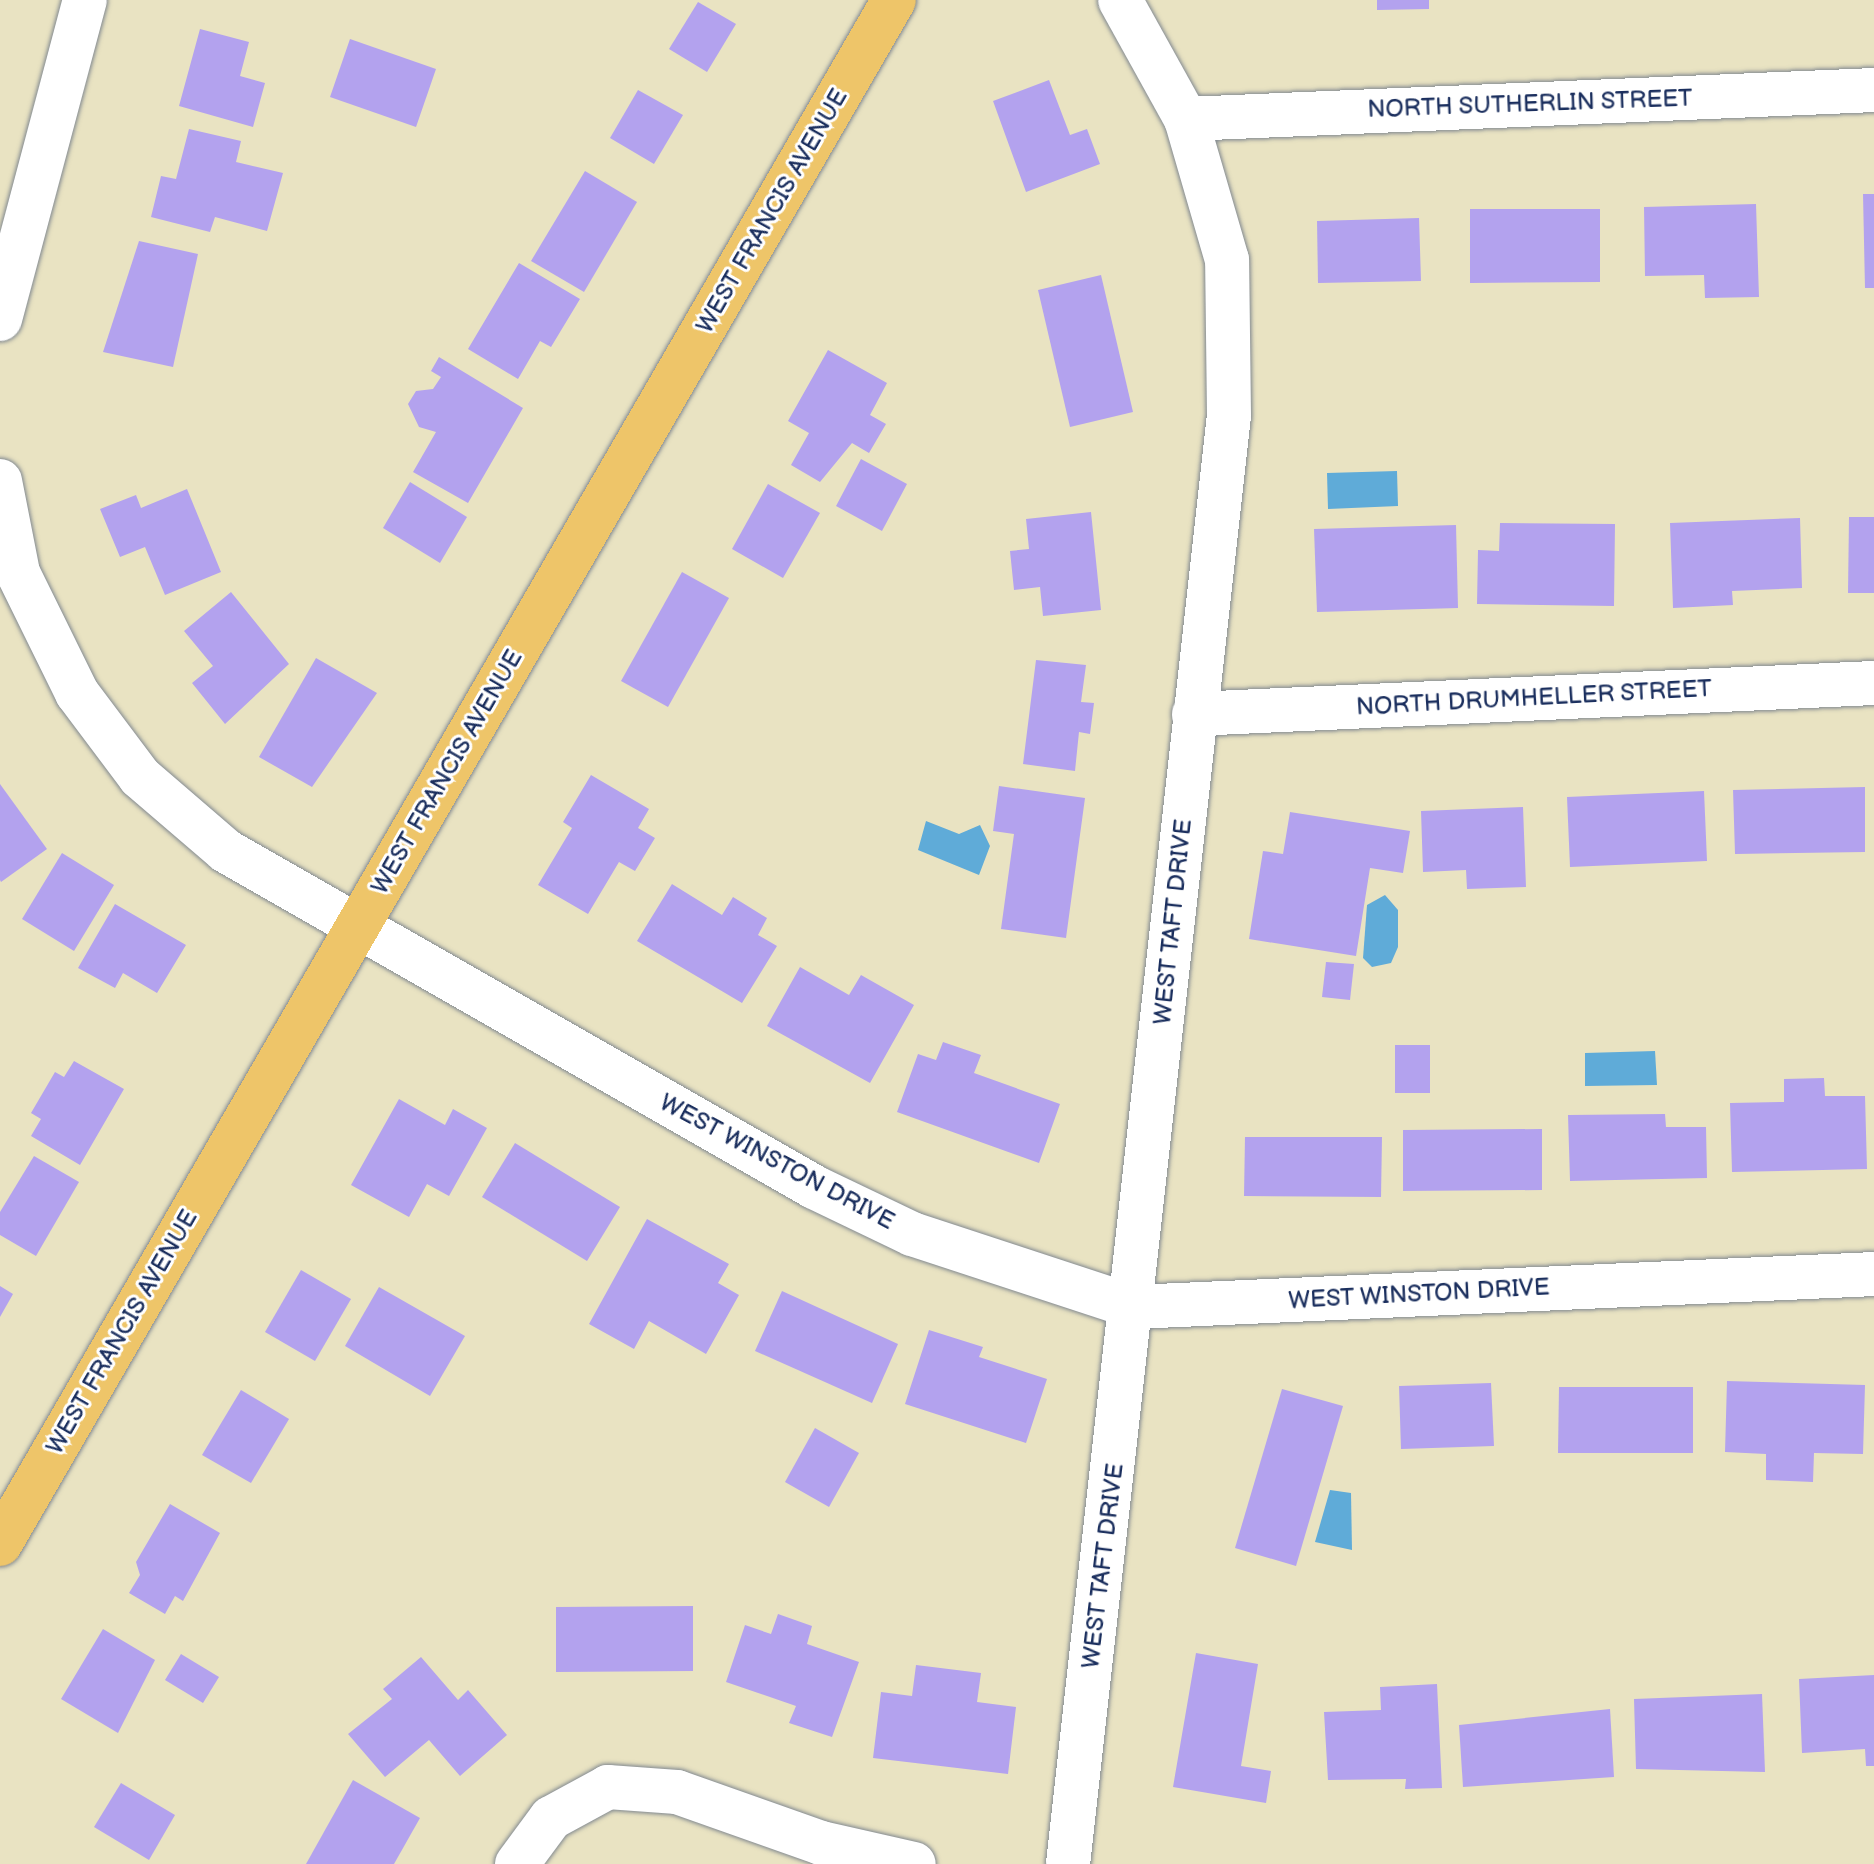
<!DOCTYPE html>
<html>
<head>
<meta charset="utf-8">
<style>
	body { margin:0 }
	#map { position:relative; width:1874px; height:1864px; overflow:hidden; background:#e9e3c2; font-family:"Balsamiq Sans",sans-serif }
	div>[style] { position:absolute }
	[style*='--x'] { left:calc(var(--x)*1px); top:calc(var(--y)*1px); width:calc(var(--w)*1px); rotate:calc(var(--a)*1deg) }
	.water>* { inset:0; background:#5fabd8 }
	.building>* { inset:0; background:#b3a2ee }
	.roads { filter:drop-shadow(0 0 2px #828990) drop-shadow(0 0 2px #828990) }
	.minor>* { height:44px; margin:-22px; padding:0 22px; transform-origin:22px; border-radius:22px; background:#fff }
	.major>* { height:44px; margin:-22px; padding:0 22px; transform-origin:22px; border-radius:22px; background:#eec569 }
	span { translate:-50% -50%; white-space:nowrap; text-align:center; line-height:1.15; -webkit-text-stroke:6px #fff; paint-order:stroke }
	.street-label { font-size:24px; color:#1b2f5e }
</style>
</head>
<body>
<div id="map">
	<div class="water">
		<div style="clip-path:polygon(1397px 471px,1398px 506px,1328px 509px,1327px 473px)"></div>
		<div style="clip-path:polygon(926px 821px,959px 834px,980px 825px,990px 846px,979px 875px,918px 850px)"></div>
		<div style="clip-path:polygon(1385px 895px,1398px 910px,1398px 947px,1391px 963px,1372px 967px,1363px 958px,1367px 905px)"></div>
		<div style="clip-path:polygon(1655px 1051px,1657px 1085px,1585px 1086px,1585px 1053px)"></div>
		<div style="clip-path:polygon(1330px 1490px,1351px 1493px,1352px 1550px,1315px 1542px)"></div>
	</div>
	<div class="building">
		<div style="clip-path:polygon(1377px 0,1429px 0,1429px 9px,1377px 10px)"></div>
		<div style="clip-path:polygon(698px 2px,736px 24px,707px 72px,669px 49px)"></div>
		<div style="clip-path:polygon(200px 29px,249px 42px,240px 76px,265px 83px,253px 127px,179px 106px)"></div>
		<div style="clip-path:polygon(350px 39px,436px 69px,416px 127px,330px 97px)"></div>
		<div style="clip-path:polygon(1049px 80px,1070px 135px,1087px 129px,1100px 164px,1026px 192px,993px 101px)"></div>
		<div style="clip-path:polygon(638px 90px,683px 115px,654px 164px,610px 138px)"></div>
		<div style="clip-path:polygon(189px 129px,241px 141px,236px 162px,283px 173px,267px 231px,215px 217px,210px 232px,151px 217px,161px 176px,176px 179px)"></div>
		<div style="clip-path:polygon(585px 171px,637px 202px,584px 292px,531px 261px)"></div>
		<div style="clip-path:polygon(1863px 194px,1874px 194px,1874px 288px,1865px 288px)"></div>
		<div style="clip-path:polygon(1756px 204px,1759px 297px,1705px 298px,1704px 275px,1645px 276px,1644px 207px)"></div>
		<div style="clip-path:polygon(1470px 209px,1600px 209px,1600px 282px,1470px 283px)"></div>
		<div style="clip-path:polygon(1419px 218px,1421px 281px,1318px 283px,1317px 221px)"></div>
		<div style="clip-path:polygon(139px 241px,198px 254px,173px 367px,103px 352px)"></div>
		<div style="clip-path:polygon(519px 263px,580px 299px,551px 347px,540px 341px,518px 379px,468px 349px)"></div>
		<div style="clip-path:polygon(1101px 275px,1133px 412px,1070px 427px,1038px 290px)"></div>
		<div style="clip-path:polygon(828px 350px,887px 383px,870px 415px,886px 424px,869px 453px,852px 443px,820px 482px,791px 465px,809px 433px,788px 421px)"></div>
		<div style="clip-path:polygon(439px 357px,523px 408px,468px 503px,413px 472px,436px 432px,419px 427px,408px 404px,416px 391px,433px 389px,441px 377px,431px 371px)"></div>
		<div style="clip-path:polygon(861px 459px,907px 484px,882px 531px,836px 506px)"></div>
		<div style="clip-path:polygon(410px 482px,467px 517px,440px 563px,383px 528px)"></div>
		<div style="clip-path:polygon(768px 484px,820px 513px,783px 578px,732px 549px)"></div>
		<div style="clip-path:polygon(187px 489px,221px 572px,165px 595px,145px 547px,120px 557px,100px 509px,136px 495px,141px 508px)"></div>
		<div style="clip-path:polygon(1091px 512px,1101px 610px,1043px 616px,1040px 587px,1014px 590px,1010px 551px,1029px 549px,1026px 519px)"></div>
		<div style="clip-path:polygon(1849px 517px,1874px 517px,1874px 593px,1848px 593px)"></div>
		<div style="clip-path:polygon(1800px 518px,1802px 588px,1732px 591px,1733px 605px,1673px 608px,1670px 523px)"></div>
		<div style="clip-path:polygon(1500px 523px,1615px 524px,1614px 606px,1477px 604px,1478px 550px,1499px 551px)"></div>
		<div style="clip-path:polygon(1456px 525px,1458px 608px,1317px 612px,1314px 529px)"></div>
		<div style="clip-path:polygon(682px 572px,729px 598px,668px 707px,621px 681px)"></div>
		<div style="clip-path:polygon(231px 592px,289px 664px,225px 724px,192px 683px,213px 666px,184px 631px)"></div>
		<div style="clip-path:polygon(316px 658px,377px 693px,312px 787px,259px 757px)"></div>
		<div style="clip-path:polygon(1036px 660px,1086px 665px,1081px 702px,1094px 703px,1090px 734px,1079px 732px,1075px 771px,1023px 764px)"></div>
		<div style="clip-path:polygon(591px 775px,649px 809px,638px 828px,655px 838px,635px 871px,619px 862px,588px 914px,538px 885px,572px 828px,563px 822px)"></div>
		<div style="clip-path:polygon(0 784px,47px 849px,1px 882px,0 880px)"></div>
		<div style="clip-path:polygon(999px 786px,1085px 798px,1066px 938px,1001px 929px,1014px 834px,993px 831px)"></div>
		<div style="clip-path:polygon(1865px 787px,1865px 852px,1735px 854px,1733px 790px)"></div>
		<div style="clip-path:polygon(1704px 791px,1707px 861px,1570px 867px,1567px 797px)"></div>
		<div style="clip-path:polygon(1523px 807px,1526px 887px,1467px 889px,1466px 870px,1423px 872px,1421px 811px)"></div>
		<div style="clip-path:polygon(1290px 812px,1410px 831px,1403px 873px,1370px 868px,1356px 956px,1249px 939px,1263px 851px,1283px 854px)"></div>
		<div style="clip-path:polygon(62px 853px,114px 885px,74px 951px,22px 919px)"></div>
		<div style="clip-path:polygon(672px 884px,722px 915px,733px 897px,767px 918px,758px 935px,777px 946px,742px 1003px,637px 941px)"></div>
		<div style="clip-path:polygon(115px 904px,186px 945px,157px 993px,123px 973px,115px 988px,78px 968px)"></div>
		<div style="clip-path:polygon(1326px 962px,1354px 964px,1350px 1000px,1322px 997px)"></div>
		<div style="clip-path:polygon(800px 967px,849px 995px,861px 975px,914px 1005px,870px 1083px,767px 1026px)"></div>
		<div style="clip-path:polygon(943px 1042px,981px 1055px,974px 1073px,1060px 1104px,1039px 1163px,897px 1112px,918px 1054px,936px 1060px)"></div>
		<div style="clip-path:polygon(1395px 1045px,1430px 1045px,1430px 1093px,1395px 1093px)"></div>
		<div style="clip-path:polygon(74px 1061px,124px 1089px,80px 1165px,31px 1136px,41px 1119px,31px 1113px,55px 1072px,64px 1077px)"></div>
		<div style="clip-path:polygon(1824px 1078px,1825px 1096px,1865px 1096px,1867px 1169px,1732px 1172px,1730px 1103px,1784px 1102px,1784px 1079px)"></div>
		<div style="clip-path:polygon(399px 1099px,445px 1125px,453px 1109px,487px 1128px,449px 1196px,427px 1184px,409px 1217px,351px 1185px)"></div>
		<div style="clip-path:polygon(1665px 1114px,1666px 1127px,1706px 1127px,1707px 1178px,1570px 1181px,1568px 1115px)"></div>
		<div style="clip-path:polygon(1542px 1129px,1542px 1190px,1403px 1191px,1403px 1130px)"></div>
		<div style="clip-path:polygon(1245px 1137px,1382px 1137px,1381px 1197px,1244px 1196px)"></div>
		<div style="clip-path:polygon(515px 1143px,620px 1207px,587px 1261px,482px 1197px)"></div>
		<div style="clip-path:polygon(34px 1156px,79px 1182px,36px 1256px,0 1235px,0 1212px)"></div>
		<div style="clip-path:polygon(647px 1219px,729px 1264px,718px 1283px,739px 1295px,706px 1354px,649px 1321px,634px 1349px,589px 1324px)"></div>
		<div style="clip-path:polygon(301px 1270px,351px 1299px,315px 1361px,265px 1332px)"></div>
		<div style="clip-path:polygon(0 1286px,13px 1294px,0 1317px)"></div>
		<div style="clip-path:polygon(379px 1287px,465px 1336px,430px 1396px,345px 1346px)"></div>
		<div style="clip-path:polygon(782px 1291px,898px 1344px,872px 1403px,755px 1351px)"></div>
		<div style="clip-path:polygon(929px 1330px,983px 1347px,979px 1357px,1047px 1379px,1026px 1443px,905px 1404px)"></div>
		<div style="clip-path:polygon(1727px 1381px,1865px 1385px,1863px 1454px,1814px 1453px,1813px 1482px,1766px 1480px,1766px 1454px,1725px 1452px)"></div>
		<div style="clip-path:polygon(1491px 1383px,1494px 1446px,1401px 1449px,1399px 1386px)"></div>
		<div style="clip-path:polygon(1559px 1387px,1693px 1387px,1693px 1453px,1558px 1453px)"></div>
		<div style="clip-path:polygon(1282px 1389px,1343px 1406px,1296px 1566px,1235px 1548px)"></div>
		<div style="clip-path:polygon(241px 1390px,289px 1419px,251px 1483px,202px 1455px)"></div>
		<div style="clip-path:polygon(815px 1428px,859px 1453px,829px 1507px,785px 1482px)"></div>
		<div style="clip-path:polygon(170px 1504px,220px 1533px,183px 1601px,175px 1596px,165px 1614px,129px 1593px,140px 1575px,136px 1562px)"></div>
		<div style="clip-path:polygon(693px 1606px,693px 1671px,556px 1672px,556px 1607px)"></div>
		<div style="clip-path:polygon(778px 1614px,812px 1626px,807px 1644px,859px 1662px,832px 1737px,789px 1723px,796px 1706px,726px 1682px,745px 1625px,771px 1634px)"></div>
		<div style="clip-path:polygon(103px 1629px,155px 1660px,118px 1733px,61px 1699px)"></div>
		<div style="clip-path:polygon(1196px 1653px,1258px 1664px,1241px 1766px,1271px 1771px,1266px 1803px,1173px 1787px)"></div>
		<div style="clip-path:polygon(181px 1654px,219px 1677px,203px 1703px,165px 1680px)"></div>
		<div style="clip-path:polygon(421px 1657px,458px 1700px,468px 1690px,507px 1735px,460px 1776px,429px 1740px,385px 1777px,348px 1734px,392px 1699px,383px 1689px)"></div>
		<div style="clip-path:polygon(916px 1665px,981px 1673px,977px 1702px,1016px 1707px,1008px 1774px,873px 1758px,881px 1692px,912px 1696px)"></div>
		<div style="clip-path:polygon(1874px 1675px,1874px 1766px,1866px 1766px,1865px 1749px,1802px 1753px,1799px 1679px)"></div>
		<div style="clip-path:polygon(1437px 1684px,1442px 1788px,1405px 1789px,1406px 1779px,1328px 1780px,1324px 1712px,1381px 1710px,1380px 1687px)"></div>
		<div style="clip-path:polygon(1762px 1694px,1765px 1772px,1636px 1769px,1634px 1699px)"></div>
		<div style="clip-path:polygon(1610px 1709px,1614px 1777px,1463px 1787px,1459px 1725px)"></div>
		<div style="clip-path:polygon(353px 1780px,420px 1818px,394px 1864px,306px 1864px)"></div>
		<div style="clip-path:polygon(121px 1783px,175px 1815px,149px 1860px,94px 1827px)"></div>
	</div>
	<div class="roads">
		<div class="minor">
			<div style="--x:1186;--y:119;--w:689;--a:-2.41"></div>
			<div style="--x:0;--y:319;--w:330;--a:-75.1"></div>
			<div style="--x:0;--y:481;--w:94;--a:78.9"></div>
			<div style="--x:18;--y:573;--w:134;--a:63.8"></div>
			<div style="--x:77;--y:693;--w:105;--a:53.1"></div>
			<div style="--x:140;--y:777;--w:113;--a:40.7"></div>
			<div style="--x:226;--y:851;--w:677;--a:29.74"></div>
			<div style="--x:814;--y:1187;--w:109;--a:25.6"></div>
			<div style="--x:912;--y:1234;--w:234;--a:18.2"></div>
			<div style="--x:1134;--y:1307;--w:741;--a:-2.55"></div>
			<div style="--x:1194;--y:714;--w:681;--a:-2.61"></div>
			<div style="--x:517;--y:1864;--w:57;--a:-53.5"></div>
			<div style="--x:551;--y:1818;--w:65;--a:-28.5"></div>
			<div style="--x:608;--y:1787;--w:69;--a:4.1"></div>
			<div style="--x:677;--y:1792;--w:153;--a:19.5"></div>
			<div style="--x:821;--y:1843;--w:95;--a:12.7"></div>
			<div style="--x:1068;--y:1864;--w:1457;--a:-83.66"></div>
			<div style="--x:1229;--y:416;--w:156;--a:-90.7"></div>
			<div style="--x:1227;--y:260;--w:147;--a:-106.2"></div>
			<div style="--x:1186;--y:119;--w:136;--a:-119"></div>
		</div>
		<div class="major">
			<div style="--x:0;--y:1544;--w:1784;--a:-59.93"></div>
		</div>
	</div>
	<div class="street-label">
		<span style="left:1530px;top:104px;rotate:-2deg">NORTH SUTHERLIN STREET</span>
		<span style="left:772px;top:211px;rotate:-60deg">WEST FRANCIS AVENUE</span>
		<span style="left:1534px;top:698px;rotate:-3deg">NORTH DRUMHELLER STREET</span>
		<span style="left:447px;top:772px;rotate:-60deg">WEST FRANCIS AVENUE</span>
		<span style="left:1173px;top:922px;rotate:-84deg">WEST TAFT DRIVE</span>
		<span style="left:777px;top:1162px;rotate:28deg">WEST WINSTON DRIVE</span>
		<span style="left:1419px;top:1294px;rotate:-3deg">WEST WINSTON DRIVE</span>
		<span style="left:122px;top:1332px;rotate:-60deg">WEST FRANCIS AVENUE</span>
		<span style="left:1103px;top:1566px;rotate:-83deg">WEST TAFT DRIVE</span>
	</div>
</div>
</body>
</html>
